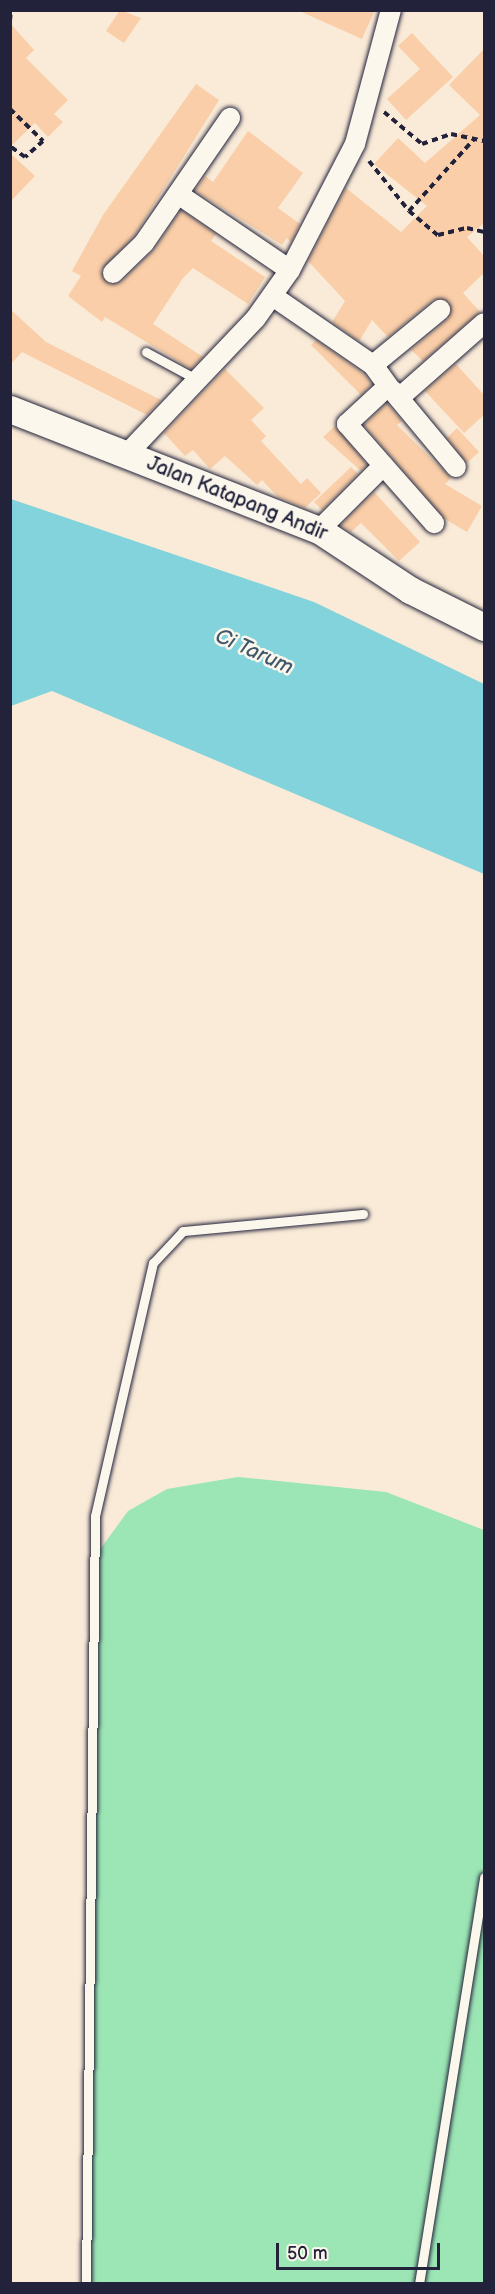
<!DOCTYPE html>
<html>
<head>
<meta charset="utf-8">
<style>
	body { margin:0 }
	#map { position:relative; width:495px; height:2294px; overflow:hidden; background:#faebd8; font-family:"Balsamiq Sans",sans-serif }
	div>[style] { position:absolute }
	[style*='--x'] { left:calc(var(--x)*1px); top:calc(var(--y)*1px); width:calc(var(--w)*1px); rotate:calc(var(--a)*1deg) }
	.green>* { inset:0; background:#9ce6b5 }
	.water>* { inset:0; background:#82d3db }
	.building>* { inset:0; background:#f9cea8 }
	.path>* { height:4px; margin-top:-2px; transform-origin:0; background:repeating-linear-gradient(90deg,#22223b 0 6px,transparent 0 10.5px) }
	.roads { filter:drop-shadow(0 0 2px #22223b) drop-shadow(0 0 2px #22223b) }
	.lane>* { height:9px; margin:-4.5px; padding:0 4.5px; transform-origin:4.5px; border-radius:4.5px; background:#fbf7ec }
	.street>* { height:20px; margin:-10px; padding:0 10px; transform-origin:10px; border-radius:10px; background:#fbf7ec }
	.secondary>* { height:27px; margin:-13.5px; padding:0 13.5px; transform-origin:13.5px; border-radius:13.5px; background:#fbf7ec }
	span { translate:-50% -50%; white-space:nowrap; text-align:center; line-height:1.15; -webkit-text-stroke:5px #fbf7ec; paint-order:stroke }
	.street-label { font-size:20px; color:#22223b }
	.water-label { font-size:21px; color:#3f576b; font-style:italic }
	.frame { position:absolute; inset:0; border:12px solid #22223b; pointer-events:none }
	.scale { position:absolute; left:276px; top:2243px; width:164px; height:27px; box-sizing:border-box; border:3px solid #22223b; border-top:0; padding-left:8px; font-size:18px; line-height:21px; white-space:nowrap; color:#22223b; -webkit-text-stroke:4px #fbf7ec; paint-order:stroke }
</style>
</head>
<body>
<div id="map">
	<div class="green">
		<div style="clip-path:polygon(238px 1477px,386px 1492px,484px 1530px,484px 2283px,88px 2284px,96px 1555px,128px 1511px,167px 1489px)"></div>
	</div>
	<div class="water">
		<div style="clip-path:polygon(11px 499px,314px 602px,484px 684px,484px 874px,52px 691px,11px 706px)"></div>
	</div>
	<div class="building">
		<div style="clip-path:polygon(120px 10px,141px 18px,124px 43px,106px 31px)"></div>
		<div style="clip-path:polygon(297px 10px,375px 10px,362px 39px)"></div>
		<div style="clip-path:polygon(10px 23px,34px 50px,26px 58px,68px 100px,54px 114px,63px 122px,48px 137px,35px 123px,10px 147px)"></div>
		<div style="clip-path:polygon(412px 33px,453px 77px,406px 120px,387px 99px,420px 69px,398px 46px)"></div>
		<div style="clip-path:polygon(484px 49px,484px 223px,467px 237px,484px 256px,484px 273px,463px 293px,480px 312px,423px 361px,411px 350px,448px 319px,449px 302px,433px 300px,388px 337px,372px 320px,359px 341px,332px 322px,345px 301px,308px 261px,346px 188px,401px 232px,427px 206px,374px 164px,398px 138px,425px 163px,480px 115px,449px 85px)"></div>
		<div style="clip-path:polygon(196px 84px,219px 100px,135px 235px,101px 270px,109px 284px,121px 282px,154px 250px,181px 210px,216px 234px,211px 241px,265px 277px,248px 304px,193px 268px,183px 278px,153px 324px,203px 357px,191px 369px,105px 317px,102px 322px,68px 296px,81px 276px,72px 271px,103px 215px)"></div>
		<div style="clip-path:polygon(248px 131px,303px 173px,278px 208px,300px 224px,291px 242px,287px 238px,282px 245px,195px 191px,205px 176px,213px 182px)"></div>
		<div style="clip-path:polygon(10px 153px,35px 176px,10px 202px)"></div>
		<div style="clip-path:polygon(10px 309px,46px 342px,161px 400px,147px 415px,22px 352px,10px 365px)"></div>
		<div style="clip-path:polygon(316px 340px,364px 374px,372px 384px,361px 395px,311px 345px)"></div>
		<div style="clip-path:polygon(456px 364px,484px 395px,484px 415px,464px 433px,425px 391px)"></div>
		<div style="clip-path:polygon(225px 369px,264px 408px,251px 420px,266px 436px,261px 441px,301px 484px,307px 478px,321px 493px,305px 508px,278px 497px,262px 480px,257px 485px,225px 456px,210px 469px,193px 450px,185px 456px,164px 433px)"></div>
		<div style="clip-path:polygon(387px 403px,402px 421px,397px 425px,451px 478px,445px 484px,482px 506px,467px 532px,445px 519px,364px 425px)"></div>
		<div style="clip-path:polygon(335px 426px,367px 465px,361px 471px,323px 437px)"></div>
		<div style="clip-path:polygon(457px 428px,479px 452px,467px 463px,447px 438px)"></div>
		<div style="clip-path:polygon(351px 467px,358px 474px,322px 510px,314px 502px)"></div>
		<div style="clip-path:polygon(374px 492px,420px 542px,399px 561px,361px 523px,351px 532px,341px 525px)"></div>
	</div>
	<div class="path">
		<div style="--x:10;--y:21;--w:11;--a:-85"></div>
		<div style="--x:10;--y:109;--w:46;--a:44.1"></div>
		<div style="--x:43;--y:141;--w:24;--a:138"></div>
		<div style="--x:25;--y:157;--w:19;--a:-144"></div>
		<div style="--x:384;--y:112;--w:50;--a:40.1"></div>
		<div style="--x:422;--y:144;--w:31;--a:-19"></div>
		<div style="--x:451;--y:134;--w:34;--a:12"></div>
		<div style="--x:369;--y:161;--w:64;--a:51.3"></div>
		<div style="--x:409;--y:211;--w:38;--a:40"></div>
		<div style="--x:438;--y:235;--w:30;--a:-14"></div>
		<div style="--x:467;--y:228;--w:17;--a:13"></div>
		<div style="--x:409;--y:211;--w:98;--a:-47.9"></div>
	</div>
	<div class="roads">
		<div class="lane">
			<div style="--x:146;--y:352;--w:55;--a:28.4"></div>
			<div style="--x:86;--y:2284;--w:768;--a:-89.33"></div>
			<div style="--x:95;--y:1516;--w:260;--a:-77.1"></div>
			<div style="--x:153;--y:1263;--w:44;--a:-46.8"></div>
			<div style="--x:183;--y:1231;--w:181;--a:-5.4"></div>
			<div style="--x:419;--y:2284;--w:412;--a:-80.9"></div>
		</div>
		<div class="street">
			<div style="--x:178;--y:194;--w:135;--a:34.2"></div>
			<div style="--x:113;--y:273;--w:43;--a:-44.1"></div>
			<div style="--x:144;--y:243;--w:152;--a:-55.5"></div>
			<div style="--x:274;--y:297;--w:120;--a:34.5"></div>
			<div style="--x:373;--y:365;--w:26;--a:54"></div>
			<div style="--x:388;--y:386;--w:56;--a:137.2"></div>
			<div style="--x:347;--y:424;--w:132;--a:48.7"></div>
			<div style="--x:373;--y:365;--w:87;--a:-39.4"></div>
			<div style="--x:392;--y:390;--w:100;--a:50.3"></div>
			<div style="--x:399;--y:398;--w:113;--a:-41.4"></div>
			<div style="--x:127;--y:454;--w:187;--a:-46.5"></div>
			<div style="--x:256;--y:318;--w:59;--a:-54.7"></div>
			<div style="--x:290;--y:270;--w:142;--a:-62.7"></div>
			<div style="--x:355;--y:144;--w:139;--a:-75"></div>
			<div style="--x:319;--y:530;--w:91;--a:-45"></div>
		</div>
		<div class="secondary">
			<div style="--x:10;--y:409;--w:332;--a:21.4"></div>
			<div style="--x:319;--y:530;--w:109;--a:33.4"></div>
			<div style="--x:410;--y:590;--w:83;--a:26.6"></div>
		</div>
	</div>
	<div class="street-label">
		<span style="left:237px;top:499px;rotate:22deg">Jalan Katapang Andir</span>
	</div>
	<div class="water-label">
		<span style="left:254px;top:652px;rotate:24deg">Ci Tarum</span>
	</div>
	<div class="frame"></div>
	<div class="scale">50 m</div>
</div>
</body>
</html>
